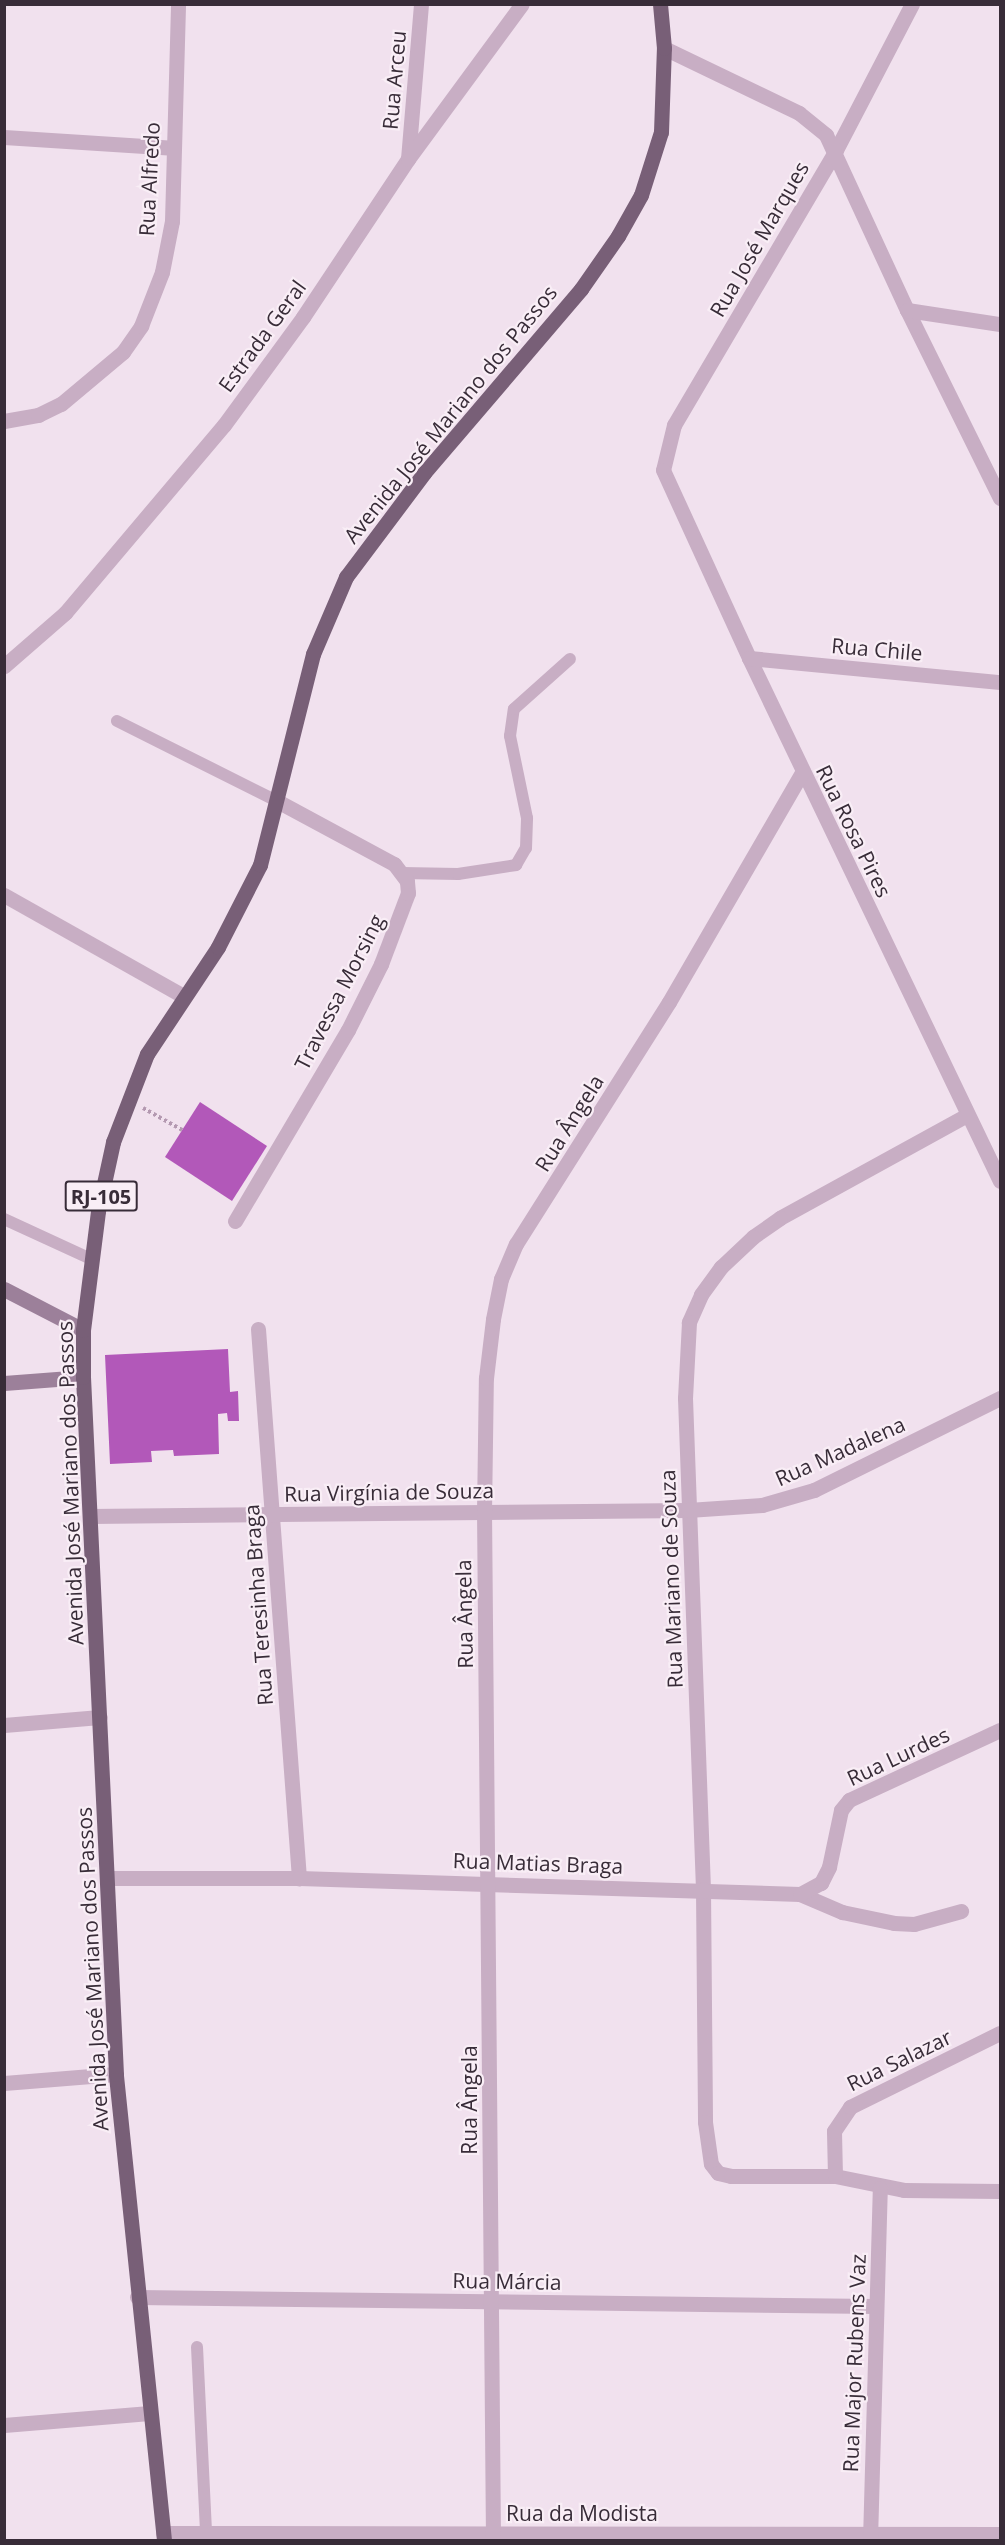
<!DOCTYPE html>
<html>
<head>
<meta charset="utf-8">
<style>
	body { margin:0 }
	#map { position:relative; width:1005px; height:2545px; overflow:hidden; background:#f1e1ee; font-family:"Open Sans",sans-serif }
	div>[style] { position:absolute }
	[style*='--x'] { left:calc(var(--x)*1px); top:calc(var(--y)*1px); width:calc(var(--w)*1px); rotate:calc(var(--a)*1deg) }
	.building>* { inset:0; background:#b258b9 }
	.path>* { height:4px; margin-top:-2px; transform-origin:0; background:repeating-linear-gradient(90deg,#b499b1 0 3px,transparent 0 6px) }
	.service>* { height:12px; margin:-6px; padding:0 6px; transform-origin:6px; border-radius:6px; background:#c8aec4 }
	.minor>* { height:15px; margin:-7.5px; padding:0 7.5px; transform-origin:7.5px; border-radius:7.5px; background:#c8aec4 }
	.tertiary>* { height:15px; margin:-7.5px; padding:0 7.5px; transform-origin:7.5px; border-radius:7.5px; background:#c8aec4 }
	.secondary>* { height:15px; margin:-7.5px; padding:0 7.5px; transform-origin:7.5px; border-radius:7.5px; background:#9c809a }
	.primary>* { height:15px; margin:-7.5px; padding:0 7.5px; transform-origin:7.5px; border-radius:7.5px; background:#785f77 }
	span { translate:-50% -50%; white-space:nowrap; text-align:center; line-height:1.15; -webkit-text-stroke:4.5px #f9eef6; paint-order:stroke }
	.shield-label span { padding:2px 4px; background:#f9eef6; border:2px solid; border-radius:4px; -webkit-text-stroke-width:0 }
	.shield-label { font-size:20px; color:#382c38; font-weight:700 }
	.street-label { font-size:21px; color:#382c38 }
	.frame { position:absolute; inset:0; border:6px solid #382c38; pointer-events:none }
</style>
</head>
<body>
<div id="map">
	<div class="building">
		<div style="clip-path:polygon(200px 1102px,267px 1146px,232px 1201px,165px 1157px)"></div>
		<div style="clip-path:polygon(228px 1349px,230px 1392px,238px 1391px,239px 1421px,228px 1421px,227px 1413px,218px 1414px,219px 1454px,174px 1456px,173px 1450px,151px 1451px,152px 1462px,110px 1464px,105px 1355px)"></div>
	</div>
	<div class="path">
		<div style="--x:143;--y:1108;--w:45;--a:29.4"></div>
	</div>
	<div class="service">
		<div style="--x:117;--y:721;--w:179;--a:26.6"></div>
		<div style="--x:402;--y:873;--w:56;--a:1"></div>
		<div style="--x:458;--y:874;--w:59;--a:-8.8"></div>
		<div style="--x:516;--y:865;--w:20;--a:-60"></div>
		<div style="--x:526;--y:848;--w:30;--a:-88"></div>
		<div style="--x:527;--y:818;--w:84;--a:-101.7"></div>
		<div style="--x:510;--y:736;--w:27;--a:-82"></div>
		<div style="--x:514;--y:709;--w:75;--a:-41.8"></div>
		<div style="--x:4;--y:1219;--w:96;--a:24.7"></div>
		<div style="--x:197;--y:2347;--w:186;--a:87.2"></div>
	</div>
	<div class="minor">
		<div style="--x:912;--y:4;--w:165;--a:117.5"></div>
		<div style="--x:836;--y:150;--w:319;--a:120.5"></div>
		<div style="--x:674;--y:425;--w:46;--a:103.7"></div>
		<div style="--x:663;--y:470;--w:207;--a:65.4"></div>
		<div style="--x:749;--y:658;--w:580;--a:64.36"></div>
		<div style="--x:4;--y:137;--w:168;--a:3.7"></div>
		<div style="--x:408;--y:159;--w:156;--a:-85.2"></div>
		<div style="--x:907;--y:310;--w:210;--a:63.7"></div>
		<div style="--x:4;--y:421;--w:35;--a:-10"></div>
		<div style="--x:38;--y:415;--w:25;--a:-26"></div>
		<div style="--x:61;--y:404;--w:81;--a:-40"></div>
		<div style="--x:123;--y:352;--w:32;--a:-55"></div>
		<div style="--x:141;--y:326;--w:58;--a:-68.7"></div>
		<div style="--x:162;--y:272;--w:52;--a:-78.9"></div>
		<div style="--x:172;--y:221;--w:217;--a:-88.4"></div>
		<div style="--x:749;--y:658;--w:252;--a:5.5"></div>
		<div style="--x:967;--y:1115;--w:213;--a:151.2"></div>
		<div style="--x:780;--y:1218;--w:33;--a:145"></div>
		<div style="--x:753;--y:1237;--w:44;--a:136.8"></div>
		<div style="--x:721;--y:1267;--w:34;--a:126"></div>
		<div style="--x:701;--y:1295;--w:30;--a:114"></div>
		<div style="--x:689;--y:1322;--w:76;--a:93"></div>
		<div style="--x:685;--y:1398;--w:491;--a:87.9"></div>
		<div style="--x:703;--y:1889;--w:233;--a:89.5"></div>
		<div style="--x:705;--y:2122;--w:42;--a:81.9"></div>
		<div style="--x:711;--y:2164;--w:11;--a:52"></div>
		<div style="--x:718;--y:2173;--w:13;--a:13"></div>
		<div style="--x:731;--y:2176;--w:104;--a:0"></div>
		<div style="--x:835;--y:2176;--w:70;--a:11.5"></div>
		<div style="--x:904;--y:2190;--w:96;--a:0.6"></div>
		<div style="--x:235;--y:1221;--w:222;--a:-59.4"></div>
		<div style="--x:348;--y:1030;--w:74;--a:-63.4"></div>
		<div style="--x:381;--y:964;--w:76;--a:-69.2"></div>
		<div style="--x:408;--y:893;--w:12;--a:-95"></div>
		<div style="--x:407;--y:881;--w:21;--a:-127"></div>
		<div style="--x:394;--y:864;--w:133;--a:-151.7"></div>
		<div style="--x:258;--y:1329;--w:551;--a:85.73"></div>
		<div style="--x:90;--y:1516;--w:598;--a:-0.57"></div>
		<div style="--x:688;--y:1510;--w:74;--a:-3.9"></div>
		<div style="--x:762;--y:1505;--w:54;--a:-16.1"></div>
		<div style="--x:814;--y:1490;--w:208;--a:-26.3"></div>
		<div style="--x:4;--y:1725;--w:96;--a:-4.8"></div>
		<div style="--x:108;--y:1878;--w:191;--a:0"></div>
		<div style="--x:299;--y:1878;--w:501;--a:1.83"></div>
		<div style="--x:800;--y:1894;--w:46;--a:23.2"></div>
		<div style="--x:842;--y:1912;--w:53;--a:11.9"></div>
		<div style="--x:894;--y:1923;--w:20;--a:3"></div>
		<div style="--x:914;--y:1924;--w:49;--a:-15.5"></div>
		<div style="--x:800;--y:1894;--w:24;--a:-28"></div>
		<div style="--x:821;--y:1883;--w:18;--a:-63"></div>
		<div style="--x:829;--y:1867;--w:58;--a:-78.1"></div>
		<div style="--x:841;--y:1810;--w:13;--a:-51"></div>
		<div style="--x:849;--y:1800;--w:166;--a:-24.9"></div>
		<div style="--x:4;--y:2083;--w:112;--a:-4.6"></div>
		<div style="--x:835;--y:2176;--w:45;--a:-91.3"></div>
		<div style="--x:834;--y:2131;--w:29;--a:-56"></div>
		<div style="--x:850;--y:2107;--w:167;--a:-26.3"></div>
		<div style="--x:137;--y:2297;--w:739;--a:0.7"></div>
		<div style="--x:4;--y:2425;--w:146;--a:-4.7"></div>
		<div style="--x:163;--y:2533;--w:837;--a:0.07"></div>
		<div style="--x:493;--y:2540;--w:1027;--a:-90.5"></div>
		<div style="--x:484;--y:1513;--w:135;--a:-89.2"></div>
		<div style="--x:486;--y:1378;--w:59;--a:-83.2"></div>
		<div style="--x:493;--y:1319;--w:41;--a:-78.7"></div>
		<div style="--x:501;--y:1279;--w:38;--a:-67"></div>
		<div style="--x:516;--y:1244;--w:286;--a:-57.7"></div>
		<div style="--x:669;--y:1002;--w:267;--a:-59.9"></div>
		<div style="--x:870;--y:2540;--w:352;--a:-88.4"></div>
	</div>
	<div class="tertiary">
		<div style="--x:664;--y:48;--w:150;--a:25.7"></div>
		<div style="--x:799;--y:113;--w:35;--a:39"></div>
		<div style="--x:826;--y:135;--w:193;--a:65.2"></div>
		<div style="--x:907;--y:310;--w:94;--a:8.6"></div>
		<div style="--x:4;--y:666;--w:81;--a:-41"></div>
		<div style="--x:65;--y:613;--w:246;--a:-49.8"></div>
		<div style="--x:224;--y:425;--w:134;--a:-53.8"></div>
		<div style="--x:303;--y:317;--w:190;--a:-56.4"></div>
		<div style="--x:408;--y:159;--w:192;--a:-53.7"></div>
		<div style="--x:4;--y:895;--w:206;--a:29.4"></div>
	</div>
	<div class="secondary">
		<div style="--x:4;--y:1289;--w:89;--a:27.4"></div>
		<div style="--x:4;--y:1383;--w:79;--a:-4.3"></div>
	</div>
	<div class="primary">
		<div style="--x:164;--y:2540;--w:468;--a:-95.9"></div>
		<div style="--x:116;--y:2074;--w:698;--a:-92.71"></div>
		<div style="--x:83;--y:1377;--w:47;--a:-90"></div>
		<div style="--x:83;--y:1330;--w:120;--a:-82.8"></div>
		<div style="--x:98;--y:1211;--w:71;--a:-77.7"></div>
		<div style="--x:113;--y:1142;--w:94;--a:-68.9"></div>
		<div style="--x:147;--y:1054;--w:128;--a:-56.4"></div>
		<div style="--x:218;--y:947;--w:92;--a:-62.9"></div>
		<div style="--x:260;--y:865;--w:218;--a:-75.9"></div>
		<div style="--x:313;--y:654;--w:84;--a:-66.8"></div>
		<div style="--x:346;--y:577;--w:130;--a:-53.1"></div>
		<div style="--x:424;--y:473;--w:242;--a:-49.5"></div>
		<div style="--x:581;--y:289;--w:65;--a:-55.1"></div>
		<div style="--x:618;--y:236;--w:47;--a:-60.7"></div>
		<div style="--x:641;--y:195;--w:66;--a:-72.4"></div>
		<div style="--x:661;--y:132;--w:84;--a:-88"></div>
		<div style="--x:664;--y:48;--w:44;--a:-95.2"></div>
	</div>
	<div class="shield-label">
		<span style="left:101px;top:1196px">RJ-105</span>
	</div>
	<div class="street-label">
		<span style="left:394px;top:80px;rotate:-85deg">Rua Arceu</span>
		<span style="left:149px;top:179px;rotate:-87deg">Rua Alfredo</span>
		<span style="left:759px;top:239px;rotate:-60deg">Rua José Marques</span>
		<span style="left:262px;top:336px;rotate:-54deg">Estrada Geral</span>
		<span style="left:450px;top:414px;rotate:-51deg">Avenida José Mariano dos Passos</span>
		<span style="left:877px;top:649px;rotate:5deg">Rua Chile</span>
		<span style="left:854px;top:831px;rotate:64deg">Rua Rosa Pires</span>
		<span style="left:339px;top:992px;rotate:-63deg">Travessa Morsing</span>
		<span style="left:569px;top:1123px;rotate:-58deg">Rua Ângela</span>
		<span style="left:840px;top:1451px;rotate:-24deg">Rua Madalena</span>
		<span style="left:70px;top:1483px;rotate:-92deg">Avenida José Mariano dos Passos</span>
		<span style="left:389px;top:1492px;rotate:-1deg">Rua Virgínia de Souza</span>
		<span style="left:671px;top:1579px;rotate:-92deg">Rua Mariano de Souza</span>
		<span style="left:258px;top:1605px;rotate:-94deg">Rua Teresinha Braga</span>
		<span style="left:464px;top:1614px;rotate:-91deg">Rua Ângela</span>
		<span style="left:898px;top:1756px;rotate:-25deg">Rua Lurdes</span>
		<span style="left:538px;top:1863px;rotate:2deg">Rua Matias Braga</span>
		<span style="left:92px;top:1969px;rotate:-93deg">Avenida José Mariano dos Passos</span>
		<span style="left:899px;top:2060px;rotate:-26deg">Rua Salazar</span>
		<span style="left:469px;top:2100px;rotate:-90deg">Rua Ângela</span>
		<span style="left:507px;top:2281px;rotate:1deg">Rua Márcia</span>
		<span style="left:854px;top:2363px;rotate:-88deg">Rua Major Rubens Vaz</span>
		<span style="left:582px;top:2513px">Rua da Modista</span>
	</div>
	<div class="frame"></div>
</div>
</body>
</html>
